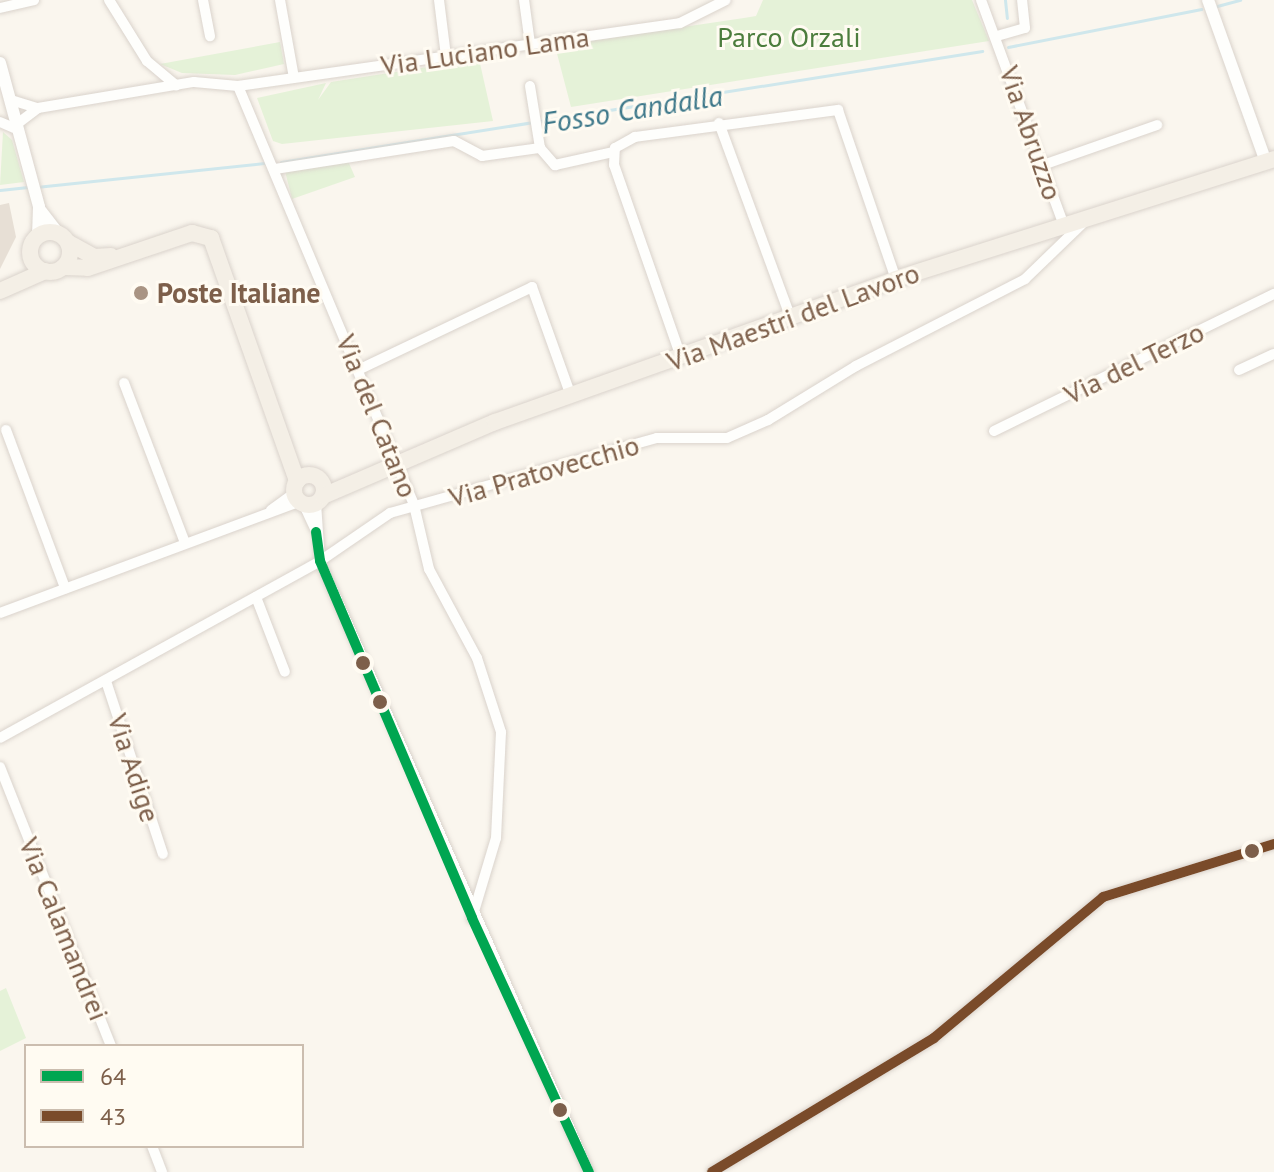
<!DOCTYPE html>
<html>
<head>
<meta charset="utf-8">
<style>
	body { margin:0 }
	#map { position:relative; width:1274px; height:1172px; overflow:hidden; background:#faf6ee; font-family:"PT Sans",sans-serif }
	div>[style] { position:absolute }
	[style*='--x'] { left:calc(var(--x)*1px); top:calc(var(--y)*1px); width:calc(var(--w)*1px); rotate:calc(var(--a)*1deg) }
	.green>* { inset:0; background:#e5f2d8 }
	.stream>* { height:3px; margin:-1.5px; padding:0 1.5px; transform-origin:1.5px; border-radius:1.5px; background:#cfe7ec }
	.building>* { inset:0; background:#e7dfd5 }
	.roads { filter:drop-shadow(0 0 2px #dad3cc) drop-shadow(0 0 2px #dad3cc) }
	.minor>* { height:10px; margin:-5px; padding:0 5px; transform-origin:5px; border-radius:5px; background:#fefefc }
	.tertiary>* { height:12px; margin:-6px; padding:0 6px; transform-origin:6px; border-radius:6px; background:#fefefc }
	.primary>* { height:16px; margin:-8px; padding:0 8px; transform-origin:8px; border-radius:8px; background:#f4efe6 }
	.primary>.ring { margin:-8px; padding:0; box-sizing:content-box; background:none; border:16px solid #f4efe6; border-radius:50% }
	.bus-1>* { height:10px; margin:-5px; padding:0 5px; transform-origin:5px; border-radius:5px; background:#00a651 }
	.bus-2>* { height:10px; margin:-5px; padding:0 5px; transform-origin:5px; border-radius:5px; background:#7a4b2a }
	.dots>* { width:22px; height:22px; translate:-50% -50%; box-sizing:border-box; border:4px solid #fffbf2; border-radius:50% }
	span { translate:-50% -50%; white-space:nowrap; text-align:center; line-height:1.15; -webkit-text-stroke:6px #fffbf2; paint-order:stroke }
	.park-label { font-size:28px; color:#4c7d3d }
	.street-label { font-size:28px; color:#7d5f4a }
	.poi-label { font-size:28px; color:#7d5f4a; font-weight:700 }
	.left { translate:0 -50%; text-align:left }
	.water-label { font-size:30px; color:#3e788a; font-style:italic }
	.legend { position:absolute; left:24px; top:1044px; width:280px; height:104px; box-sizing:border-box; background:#fffbf2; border:2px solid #cbbdaf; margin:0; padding:10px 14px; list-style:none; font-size:24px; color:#7d5f4a }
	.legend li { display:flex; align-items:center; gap:16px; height:40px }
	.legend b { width:40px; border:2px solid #cbbdaf }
</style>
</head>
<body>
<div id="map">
	<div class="green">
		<div style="clip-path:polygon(763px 0,972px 0,989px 41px,571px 107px,555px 46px,744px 18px,756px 16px)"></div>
		<div style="clip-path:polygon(280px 42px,284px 64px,235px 75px,182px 73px,160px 64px)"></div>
		<div style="clip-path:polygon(479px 59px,493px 121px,282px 144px,273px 141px,257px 98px,326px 83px,318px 100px,331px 82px)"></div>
		<div style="clip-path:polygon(3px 132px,12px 140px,24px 182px,0 185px)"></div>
		<div style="clip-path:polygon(348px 161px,355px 177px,292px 199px,285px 171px)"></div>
		<div style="clip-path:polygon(6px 988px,26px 1038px,0 1051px,0 991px)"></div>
	</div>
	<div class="stream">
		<div style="--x:1005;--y:0;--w:18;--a:84"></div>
		<div style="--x:1217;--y:6;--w:24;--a:-15"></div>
		<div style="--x:1008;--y:47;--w:197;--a:-11.1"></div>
		<div style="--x:281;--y:162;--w:710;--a:-9"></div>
		<div style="--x:36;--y:187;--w:229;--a:-6"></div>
		<div style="--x:0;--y:190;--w:28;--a:-6"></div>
	</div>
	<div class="building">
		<div style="clip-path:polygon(9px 203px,16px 237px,0 269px,0 205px)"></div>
	</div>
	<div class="roads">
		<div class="minor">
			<div style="--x:109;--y:0;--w:72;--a:58.1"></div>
			<div style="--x:147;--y:61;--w:38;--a:40"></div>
			<div style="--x:203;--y:0;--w:37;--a:79"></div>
			<div style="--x:280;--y:0;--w:79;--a:79.8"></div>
			<div style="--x:439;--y:0;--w:56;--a:82.9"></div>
			<div style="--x:524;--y:0;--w:44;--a:82.2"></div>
			<div style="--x:981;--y:0;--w:241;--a:69.8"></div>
			<div style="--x:0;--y:8;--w:35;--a:-13"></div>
			<div style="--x:997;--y:36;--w:29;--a:-16"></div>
			<div style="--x:1025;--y:28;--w:28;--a:-96"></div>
			<div style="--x:238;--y:86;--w:454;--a:67.2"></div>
			<div style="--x:414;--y:505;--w:66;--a:76.8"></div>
			<div style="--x:429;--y:569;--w:101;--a:61.7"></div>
			<div style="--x:477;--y:658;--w:78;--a:72"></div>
			<div style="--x:501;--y:732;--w:106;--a:92.7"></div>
			<div style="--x:496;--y:838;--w:84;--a:106.7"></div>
			<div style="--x:530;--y:86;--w:63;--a:80.8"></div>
			<div style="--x:11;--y:100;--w:28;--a:17"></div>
			<div style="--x:38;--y:108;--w:158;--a:-9.5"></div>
			<div style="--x:194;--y:82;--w:44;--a:5.2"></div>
			<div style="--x:238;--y:86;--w:446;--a:-8.1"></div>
			<div style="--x:680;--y:23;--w:51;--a:-26.6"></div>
			<div style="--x:0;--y:122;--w:15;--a:23"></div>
			<div style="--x:719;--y:123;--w:209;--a:69.8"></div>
			<div style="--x:17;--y:124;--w:26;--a:-37"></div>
			<div style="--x:1043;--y:165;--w:121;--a:-19.3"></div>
			<div style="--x:275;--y:169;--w:181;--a:-8.9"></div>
			<div style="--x:454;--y:141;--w:32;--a:28"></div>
			<div style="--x:482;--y:156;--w:59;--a:-7.9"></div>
			<div style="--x:540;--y:148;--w:23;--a:49"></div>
			<div style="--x:555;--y:165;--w:59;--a:-12.6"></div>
			<div style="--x:681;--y:357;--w:203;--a:-109.2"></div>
			<div style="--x:614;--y:165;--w:17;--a:-87"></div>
			<div style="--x:615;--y:148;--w:23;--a:-29"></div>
			<div style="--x:635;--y:137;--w:205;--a:-7.6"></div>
			<div style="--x:838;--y:110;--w:179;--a:71.1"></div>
			<div style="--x:358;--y:370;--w:193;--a:-25.5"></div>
			<div style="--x:532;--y:287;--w:116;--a:70.3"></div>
			<div style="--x:1239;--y:370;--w:38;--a:-25"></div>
			<div style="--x:124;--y:383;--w:171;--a:69.1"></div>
			<div style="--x:6;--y:430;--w:169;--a:69.5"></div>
			<div style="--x:994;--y:431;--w:312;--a:-26.1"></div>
			<div style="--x:316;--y:503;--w:58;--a:86.1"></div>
			<div style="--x:320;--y:561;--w:668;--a:66.24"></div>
			<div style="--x:304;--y:505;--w:26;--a:65"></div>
			<div style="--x:271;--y:510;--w:29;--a:-36"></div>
			<div style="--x:256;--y:597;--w:80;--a:68.9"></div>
			<div style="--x:0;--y:613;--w:319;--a:-20.4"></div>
			<div style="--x:106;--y:681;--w:182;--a:71.8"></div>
			<div style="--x:0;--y:738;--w:366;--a:-28.9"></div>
			<div style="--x:320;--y:561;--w:85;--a:-34.4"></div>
			<div style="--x:390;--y:513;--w:277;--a:-15.7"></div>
			<div style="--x:657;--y:438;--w:70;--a:0"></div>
			<div style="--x:727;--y:438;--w:45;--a:-23.7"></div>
			<div style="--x:768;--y:420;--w:103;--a:-31.5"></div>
			<div style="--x:856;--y:366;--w:190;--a:-27.2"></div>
			<div style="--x:1025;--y:279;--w:79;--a:-44"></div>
			<div style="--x:0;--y:767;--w:300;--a:68.3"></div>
			<div style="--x:152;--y:1146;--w:28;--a:69"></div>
			<div style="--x:712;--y:1172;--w:259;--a:-31.1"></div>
			<div style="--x:934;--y:1038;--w:220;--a:-39.8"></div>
			<div style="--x:1103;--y:897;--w:179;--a:-17.2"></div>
		</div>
		<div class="tertiary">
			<div style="--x:1208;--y:0;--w:169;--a:70.3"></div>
			<div style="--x:0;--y:63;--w:149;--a:74.8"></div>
			<div style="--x:39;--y:207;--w:29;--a:92"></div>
			<div style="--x:40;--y:210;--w:29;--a:52"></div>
		</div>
		<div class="primary">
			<div class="ring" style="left:30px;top:232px;width:24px;height:24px"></div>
			<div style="--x:69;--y:243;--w:29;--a:29"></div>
			<div style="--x:94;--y:257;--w:17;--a:-3"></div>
			<div style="--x:64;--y:267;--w:24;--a:2"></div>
			<div style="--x:88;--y:268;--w:110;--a:-18.6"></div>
			<div style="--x:192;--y:233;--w:20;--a:15"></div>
			<div style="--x:211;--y:238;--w:258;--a:70.5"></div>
			<div style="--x:0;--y:291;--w:49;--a:-24"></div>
			<div class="ring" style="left:294px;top:475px;width:14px;height:14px"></div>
			<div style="--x:323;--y:496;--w:187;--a:-23.3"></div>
			<div style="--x:495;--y:422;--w:426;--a:-19.6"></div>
			<div style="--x:896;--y:279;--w:397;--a:-17.6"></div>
		</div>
	</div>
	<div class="bus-1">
		<div style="--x:316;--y:532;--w:29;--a:82"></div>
		<div style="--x:320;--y:561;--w:388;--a:66.9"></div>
		<div style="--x:472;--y:918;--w:280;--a:65.3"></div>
	</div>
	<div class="bus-2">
		<div style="--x:712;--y:1172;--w:259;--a:-31.1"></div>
		<div style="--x:934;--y:1038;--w:220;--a:-39.8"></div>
		<div style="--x:1103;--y:897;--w:179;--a:-17.2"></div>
	</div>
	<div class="dots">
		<div style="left:141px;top:293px;background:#a99483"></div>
		<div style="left:363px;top:663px;background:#7d5f4a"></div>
		<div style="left:380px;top:702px;background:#7d5f4a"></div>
		<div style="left:1252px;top:851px;background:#7d5f4a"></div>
		<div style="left:560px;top:1110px;background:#7d5f4a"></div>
	</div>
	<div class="park-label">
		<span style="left:789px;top:37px">Parco Orzali</span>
	</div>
	<div class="street-label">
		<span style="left:485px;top:51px;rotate:-8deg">Via Luciano Lama</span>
		<span style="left:1031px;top:133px;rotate:71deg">Via Abruzzo</span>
		<span style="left:793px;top:317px;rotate:-20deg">Via Maestri del Lavoro</span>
		<span style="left:1134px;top:363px;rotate:-26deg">Via del Terzo</span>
		<span style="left:377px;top:416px;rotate:68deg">Via del Catano</span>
		<span style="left:544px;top:471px;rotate:-16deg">Via Pratovecchio</span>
		<span style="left:134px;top:768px;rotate:72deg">Via Adige</span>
		<span style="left:64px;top:929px;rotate:68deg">Via Calamandrei</span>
	</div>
	<div class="poi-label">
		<span class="left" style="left:157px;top:293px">Poste Italiane</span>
	</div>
	<div class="water-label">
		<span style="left:632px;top:109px;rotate:-9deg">Fosso Candalla</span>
	</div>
	<ul class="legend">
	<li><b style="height:10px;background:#00a651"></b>64</li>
	<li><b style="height:10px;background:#7a4b2a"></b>43</li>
	</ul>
</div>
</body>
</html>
